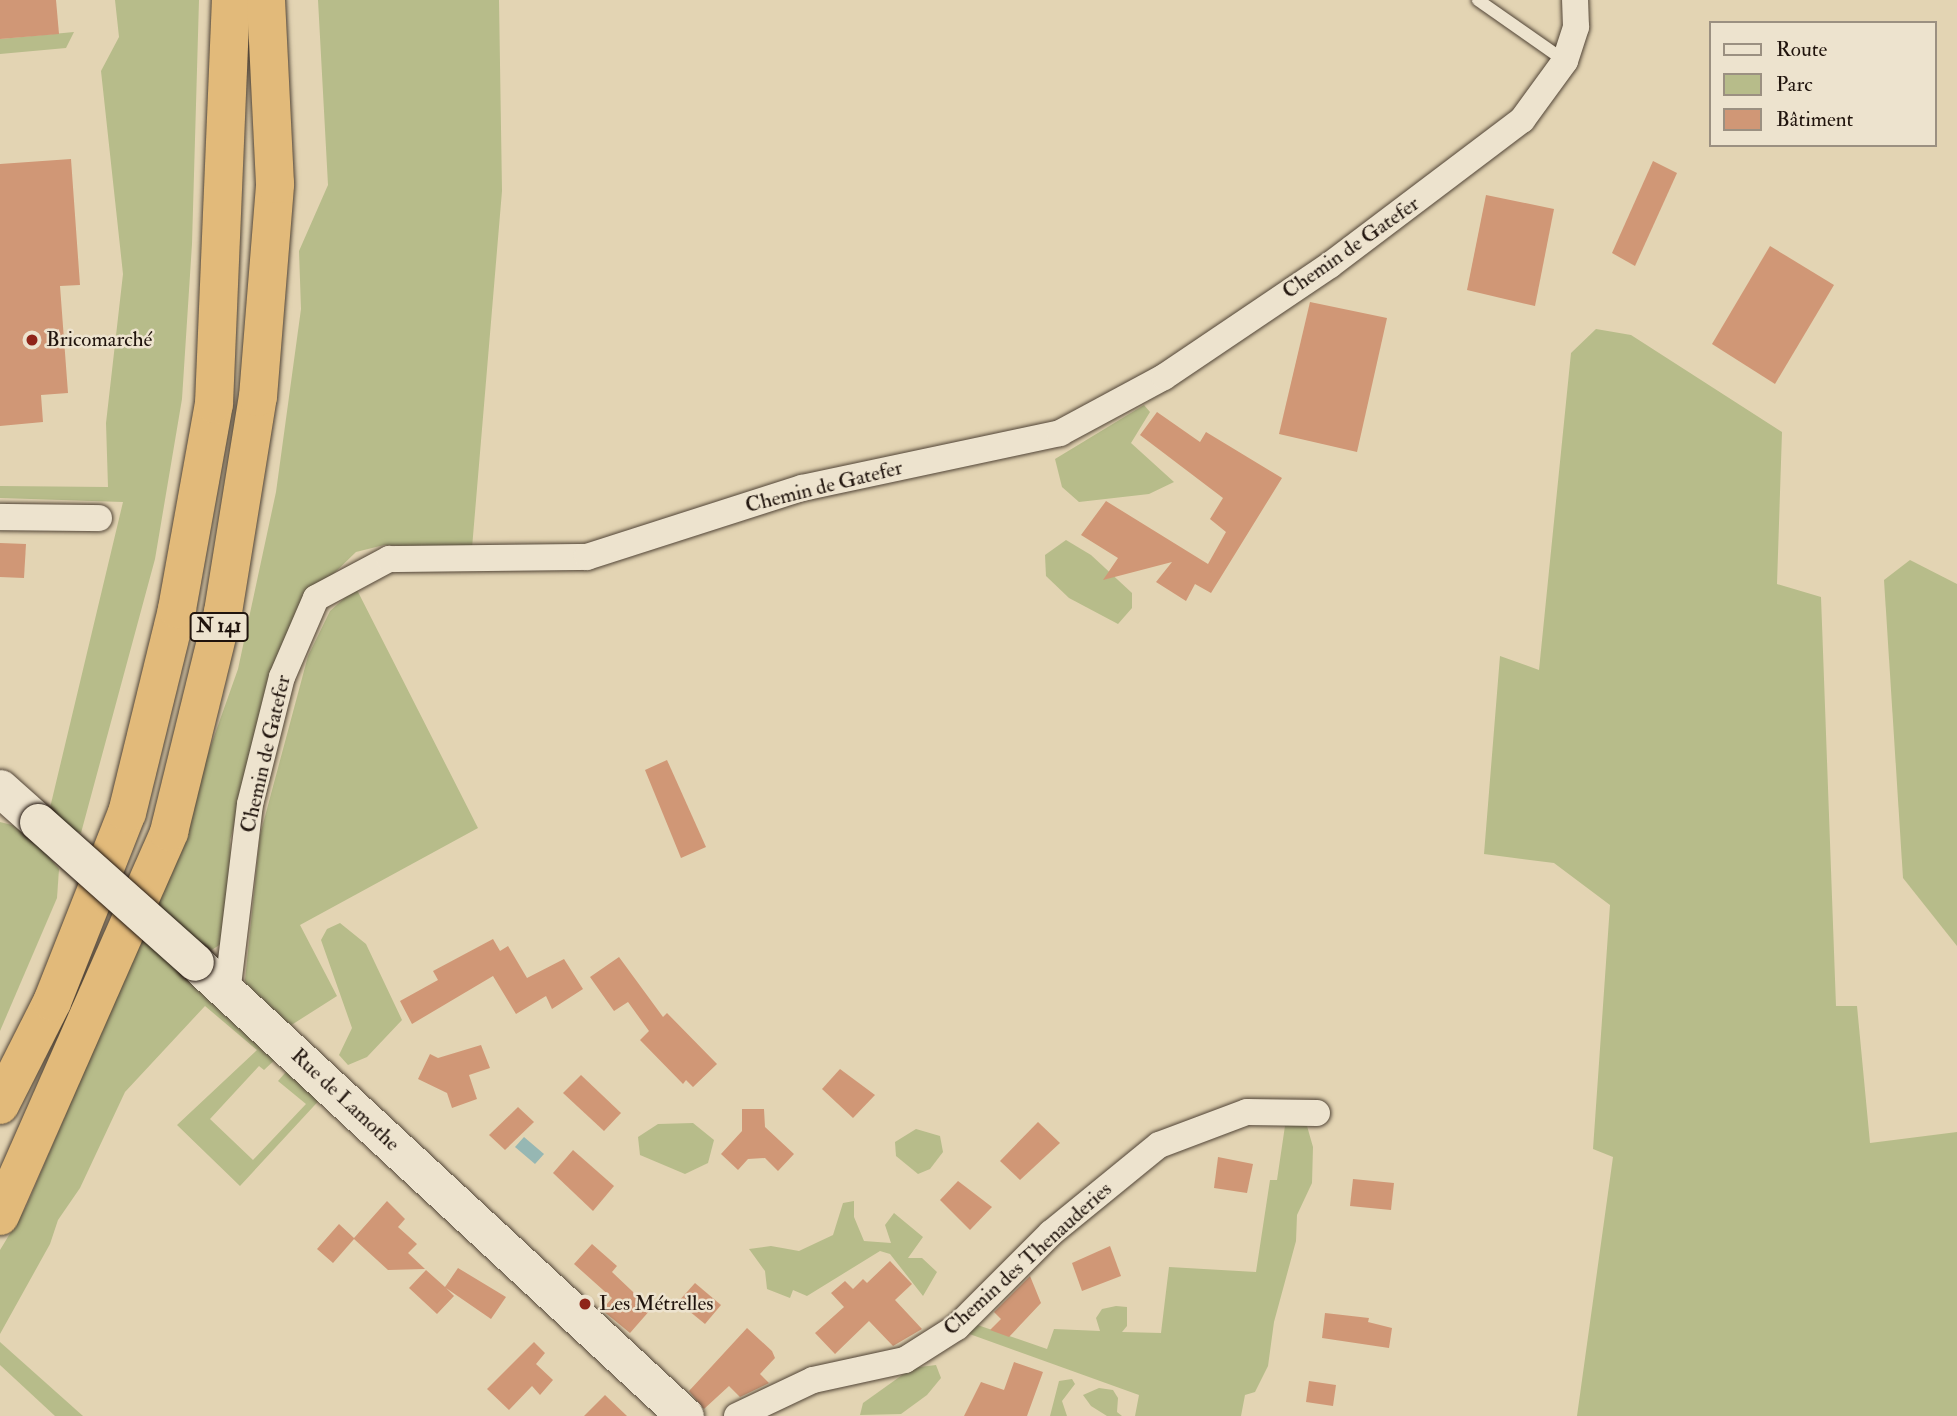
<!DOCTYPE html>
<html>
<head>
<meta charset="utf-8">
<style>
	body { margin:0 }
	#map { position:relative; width:1957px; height:1416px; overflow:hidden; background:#e3d4b3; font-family:"IM FELL Double Pica",serif }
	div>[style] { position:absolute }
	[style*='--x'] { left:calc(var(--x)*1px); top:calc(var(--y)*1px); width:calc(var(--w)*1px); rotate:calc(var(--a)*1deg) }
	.green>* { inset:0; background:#b7bc8a }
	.water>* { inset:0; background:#96b7b3 }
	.building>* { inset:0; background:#d09776 }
	.roads { filter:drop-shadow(0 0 2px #514436) drop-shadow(0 0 2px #514436) }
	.lane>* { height:12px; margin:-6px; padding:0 6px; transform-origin:6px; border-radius:6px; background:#ede3ce }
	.street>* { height:26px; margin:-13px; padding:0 13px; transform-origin:13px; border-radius:13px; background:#ede3ce }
	.secondary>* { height:37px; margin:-18.5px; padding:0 18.5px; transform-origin:18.5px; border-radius:18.5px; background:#ede3ce }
	.highway>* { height:38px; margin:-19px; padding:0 19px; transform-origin:19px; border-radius:19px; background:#e2ba7a }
	.bridges { filter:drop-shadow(0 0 2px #20140d) drop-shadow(0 0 2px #20140d) }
	.secondary-bridge>* { height:37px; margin:-18.5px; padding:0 18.5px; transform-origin:18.5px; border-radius:18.5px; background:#ede3ce }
	.dots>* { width:19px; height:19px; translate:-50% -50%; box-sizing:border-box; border:4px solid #ede3ce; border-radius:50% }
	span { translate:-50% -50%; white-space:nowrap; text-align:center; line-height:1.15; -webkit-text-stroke:5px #ede3ce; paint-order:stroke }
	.shield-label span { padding:2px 5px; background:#ede3ce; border:2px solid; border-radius:5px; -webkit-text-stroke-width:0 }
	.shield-label { font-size:19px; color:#20140d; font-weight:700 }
	.street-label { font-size:21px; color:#20140d }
	.poi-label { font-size:21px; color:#20140d }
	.left { translate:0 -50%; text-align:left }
	.legend { position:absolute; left:1709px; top:21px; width:228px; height:126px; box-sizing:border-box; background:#ede3ce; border:2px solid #9b9081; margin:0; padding:9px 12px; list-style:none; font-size:21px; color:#20140d }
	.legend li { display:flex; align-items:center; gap:14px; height:35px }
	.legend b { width:35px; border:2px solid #9b9081 }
</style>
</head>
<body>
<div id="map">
	<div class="green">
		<div style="clip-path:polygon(115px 0,199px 0,192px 244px,182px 399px,155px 559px,81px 833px,66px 827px,49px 812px,123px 502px,0 498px,0 486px,108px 487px,106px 423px,123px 274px,101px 71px,119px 37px)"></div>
		<div style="clip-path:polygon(318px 0,499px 0,502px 191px,472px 548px,384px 545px,356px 552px,296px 610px,230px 840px,232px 897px,221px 944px,210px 951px,154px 906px,238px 669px,276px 492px,301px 309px,299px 251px,328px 185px)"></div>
		<div style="clip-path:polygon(74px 32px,66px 48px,0 54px,0 39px)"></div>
		<div style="clip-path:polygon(1596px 329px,1631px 335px,1782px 432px,1777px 584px,1821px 597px,1836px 1006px,1857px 1006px,1870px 1143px,1957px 1132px,1957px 1416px,1577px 1416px,1613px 1157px,1593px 1149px,1610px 905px,1554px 863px,1484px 854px,1500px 656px,1539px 670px,1571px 353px)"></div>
		<div style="clip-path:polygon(1144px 405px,1150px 412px,1131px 443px,1174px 482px,1149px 494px,1079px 502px,1062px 487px,1055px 459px)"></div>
		<div style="clip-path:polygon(1066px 540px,1091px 555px,1132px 593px,1132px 608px,1118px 624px,1069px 598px,1046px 576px,1045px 555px)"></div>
		<div style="clip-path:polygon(1910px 560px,1957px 584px,1957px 946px,1903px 878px,1884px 580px)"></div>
		<div style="clip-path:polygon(356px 588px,478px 828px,300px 925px,337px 996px,282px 1031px,250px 999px,245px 980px,260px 835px,308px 656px,330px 611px)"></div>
		<div style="clip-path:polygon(0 822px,24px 828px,59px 869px,57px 898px,0 1031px)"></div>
		<div style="clip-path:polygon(340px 923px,366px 944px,402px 1020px,367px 1057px,348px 1065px,339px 1055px,352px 1028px,321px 940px,327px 929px)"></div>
		<div style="clip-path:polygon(142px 937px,280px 1055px,264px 1070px,259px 1066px,210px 1119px,253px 1160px,306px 1104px,278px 1081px,292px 1065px,325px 1094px,240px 1186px,177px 1125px,257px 1050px,205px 1006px,125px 1092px,80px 1188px,58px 1220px,50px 1244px,0 1334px,0 1250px,26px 1207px)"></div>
		<div style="clip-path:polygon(1298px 1117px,1307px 1126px,1313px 1147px,1312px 1183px,1297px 1215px,1296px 1241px,1274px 1322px,1268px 1366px,1255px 1392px,1245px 1395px,1241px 1416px,1135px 1416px,1139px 1395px,964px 1332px,969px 1322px,1047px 1349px,1054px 1329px,1100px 1331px,1096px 1318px,1102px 1309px,1116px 1306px,1127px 1307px,1127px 1326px,1122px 1332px,1161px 1333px,1169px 1267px,1256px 1272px,1270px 1180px,1277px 1180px,1286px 1119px)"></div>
		<div style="clip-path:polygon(693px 1123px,714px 1140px,708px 1163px,685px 1174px,640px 1155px,638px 1137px,658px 1124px)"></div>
		<div style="clip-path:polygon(916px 1129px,940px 1136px,943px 1152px,930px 1169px,918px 1174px,896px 1156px,895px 1142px)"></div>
		<div style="clip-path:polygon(854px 1201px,854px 1217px,864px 1241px,891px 1243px,885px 1225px,894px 1213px,923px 1237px,908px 1258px,922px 1258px,937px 1272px,923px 1296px,890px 1254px,880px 1251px,807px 1296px,793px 1290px,790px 1298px,767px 1289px,765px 1271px,749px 1249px,771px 1246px,799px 1251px,833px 1235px,843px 1203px)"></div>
		<div style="clip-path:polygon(0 1342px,83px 1416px,55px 1416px,0 1365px)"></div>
		<div style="clip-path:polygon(936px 1365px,941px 1378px,927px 1395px,901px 1414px,860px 1415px,863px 1403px,912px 1368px)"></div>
		<div style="clip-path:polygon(1072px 1379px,1075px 1384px,1062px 1401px,1067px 1416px,1050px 1416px,1059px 1381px)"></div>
		<div style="clip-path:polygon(1099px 1388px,1113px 1390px,1118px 1398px,1117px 1412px,1122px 1416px,1107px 1416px,1091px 1406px,1083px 1395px)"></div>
	</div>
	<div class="water">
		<div style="clip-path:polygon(524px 1137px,544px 1154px,535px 1164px,515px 1147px)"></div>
	</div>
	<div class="building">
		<div style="clip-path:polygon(0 0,56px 0,59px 34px,0 39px)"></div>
		<div style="clip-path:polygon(71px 159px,80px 285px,60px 286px,68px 393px,41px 395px,43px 422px,0 426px,0 164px)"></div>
		<div style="clip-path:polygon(1653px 161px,1677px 173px,1635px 266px,1612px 253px)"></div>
		<div style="clip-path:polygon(1486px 195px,1554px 209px,1535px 306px,1467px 290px)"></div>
		<div style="clip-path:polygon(1770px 246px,1834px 285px,1775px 384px,1712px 344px)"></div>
		<div style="clip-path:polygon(1310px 302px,1387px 318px,1357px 452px,1279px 434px)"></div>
		<div style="clip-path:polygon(1157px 412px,1200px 442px,1206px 432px,1282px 478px,1211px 593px,1195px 584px,1186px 601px,1156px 582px,1172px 562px,1103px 580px,1118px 558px,1081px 535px,1106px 501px,1208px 564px,1226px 532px,1210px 519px,1223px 498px,1140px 435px)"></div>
		<div style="clip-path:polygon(0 543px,26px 544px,24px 578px,0 577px)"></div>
		<div style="clip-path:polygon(667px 760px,706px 847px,681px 858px,645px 770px)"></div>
		<div style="clip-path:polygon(493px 939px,500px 951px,508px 946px,527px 978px,564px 959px,583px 989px,552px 1009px,546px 996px,516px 1014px,493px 976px,412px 1024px,400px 1001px,438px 980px,433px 971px)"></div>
		<div style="clip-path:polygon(619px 957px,663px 1017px,667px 1013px,717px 1064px,693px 1087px,686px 1080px,683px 1084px,640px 1040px,649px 1031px,628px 1002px,614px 1011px,590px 977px)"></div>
		<div style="clip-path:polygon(481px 1045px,490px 1068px,469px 1075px,477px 1099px,452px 1108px,447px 1093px,418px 1079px,430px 1054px,438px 1058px)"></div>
		<div style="clip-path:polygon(840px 1069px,875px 1095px,853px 1118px,822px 1089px)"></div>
		<div style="clip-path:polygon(581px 1075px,621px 1113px,604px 1131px,563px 1093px)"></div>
		<div style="clip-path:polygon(518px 1107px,534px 1122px,505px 1150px,489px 1135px)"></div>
		<div style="clip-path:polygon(742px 1109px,764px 1109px,765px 1127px,794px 1154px,778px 1171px,765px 1158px,748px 1159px,738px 1170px,721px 1154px,742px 1131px)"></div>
		<div style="clip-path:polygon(1038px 1122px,1060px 1143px,1020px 1180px,1000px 1161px)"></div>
		<div style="clip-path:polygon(573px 1150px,614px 1186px,593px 1211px,553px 1173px)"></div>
		<div style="clip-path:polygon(1218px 1157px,1253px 1164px,1247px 1193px,1214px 1188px)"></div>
		<div style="clip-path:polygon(1353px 1179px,1394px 1183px,1391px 1210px,1350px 1206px)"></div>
		<div style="clip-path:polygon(958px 1181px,992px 1207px,970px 1230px,940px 1200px)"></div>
		<div style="clip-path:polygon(387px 1201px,405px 1219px,398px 1227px,417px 1244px,408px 1253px,425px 1269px,388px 1270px,354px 1239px,333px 1263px,317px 1249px,339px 1224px,354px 1238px)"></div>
		<div style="clip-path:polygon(592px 1244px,617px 1266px,612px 1272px,651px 1309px,630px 1333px,602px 1310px,612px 1298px,574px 1264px)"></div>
		<div style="clip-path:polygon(1110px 1246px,1121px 1276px,1082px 1291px,1072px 1263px)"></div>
		<div style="clip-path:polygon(890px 1261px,912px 1284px,895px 1300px,922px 1329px,893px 1346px,869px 1321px,835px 1354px,815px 1333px,844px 1307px,831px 1293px,845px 1281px,853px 1289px,863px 1279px,867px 1283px)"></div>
		<div style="clip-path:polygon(458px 1268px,506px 1297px,491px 1319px,446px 1288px,454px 1296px,437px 1314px,409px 1288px,426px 1270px,445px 1287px)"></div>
		<div style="clip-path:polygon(1030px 1276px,1041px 1303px,1009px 1337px,990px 1330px,1001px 1319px,994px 1312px)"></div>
		<div style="clip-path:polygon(695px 1283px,721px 1305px,705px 1324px,678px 1302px)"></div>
		<div style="clip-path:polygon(1325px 1313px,1369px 1318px,1368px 1322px,1392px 1328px,1389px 1348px,1322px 1338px)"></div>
		<div style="clip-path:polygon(747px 1328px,772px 1351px,775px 1358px,760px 1374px,769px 1383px,740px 1397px,729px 1386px,704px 1409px,689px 1391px)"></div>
		<div style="clip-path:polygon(534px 1342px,545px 1353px,536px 1364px,553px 1380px,540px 1395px,532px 1386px,509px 1410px,487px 1389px)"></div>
		<div style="clip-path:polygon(1014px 1362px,1043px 1372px,1027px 1416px,964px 1416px,981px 1382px,1004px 1390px)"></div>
		<div style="clip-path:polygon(1309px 1381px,1336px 1385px,1333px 1406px,1306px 1402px)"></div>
		<div style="clip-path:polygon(605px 1395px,627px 1416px,584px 1416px)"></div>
	</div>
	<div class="roads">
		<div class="lane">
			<div style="--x:1478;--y:0;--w:106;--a:35"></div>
		</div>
		<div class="street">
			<div style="--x:0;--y:517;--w:99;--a:0.6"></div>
			<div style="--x:227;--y:994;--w:191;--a:-83.1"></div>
			<div style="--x:250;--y:804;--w:131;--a:-75.9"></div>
			<div style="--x:282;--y:677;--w:86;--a:-66.7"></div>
			<div style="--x:316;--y:598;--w:83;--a:-28.1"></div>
			<div style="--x:389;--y:559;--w:198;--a:-0.6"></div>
			<div style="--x:587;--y:557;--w:226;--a:-17.8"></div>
			<div style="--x:802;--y:488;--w:264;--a:-12"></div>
			<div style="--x:1060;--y:433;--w:118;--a:-28.3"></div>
			<div style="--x:1164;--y:377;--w:200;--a:-34"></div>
			<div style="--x:1330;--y:265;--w:241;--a:-37.1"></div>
			<div style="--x:1522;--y:120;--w:73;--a:-53.9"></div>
			<div style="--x:1565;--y:61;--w:36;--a:-72"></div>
			<div style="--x:1576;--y:27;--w:27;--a:-92"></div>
			<div style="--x:737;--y:1416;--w:84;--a:-25.3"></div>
			<div style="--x:813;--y:1380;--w:94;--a:-12.3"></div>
			<div style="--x:905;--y:1360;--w:62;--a:-32.4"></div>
			<div style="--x:957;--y:1327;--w:133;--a:-45"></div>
			<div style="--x:1051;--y:1233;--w:139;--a:-39.2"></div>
			<div style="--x:1159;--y:1145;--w:94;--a:-20.6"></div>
			<div style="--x:1247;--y:1112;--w:70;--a:0.8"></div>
		</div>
		<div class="secondary">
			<div style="--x:0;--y:788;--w:51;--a:41.8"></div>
			<div style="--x:195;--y:962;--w:668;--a:42.82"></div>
		</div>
		<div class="highway">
			<div style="--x:0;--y:1105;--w:115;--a:-63.2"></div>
			<div style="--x:52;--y:1002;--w:203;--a:-68.4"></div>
			<div style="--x:127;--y:813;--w:210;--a:-76.2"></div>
			<div style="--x:177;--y:609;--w:208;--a:-79.8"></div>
			<div style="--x:214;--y:404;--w:404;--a:-87.6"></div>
			<div style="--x:0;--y:1216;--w:420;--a:-66.2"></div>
			<div style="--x:169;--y:832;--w:227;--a:-76.2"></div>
			<div style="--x:223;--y:612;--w:218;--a:-80.8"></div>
			<div style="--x:258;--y:397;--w:214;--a:-85.4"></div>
			<div style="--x:275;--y:184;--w:184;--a:-92.8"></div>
		</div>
	</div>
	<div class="bridges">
		<div class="secondary-bridge">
			<div style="--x:38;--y:822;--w:210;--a:41.7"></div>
		</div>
	</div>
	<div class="dots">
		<div style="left:32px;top:340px;background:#8f2418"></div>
		<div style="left:585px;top:1304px;background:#8f2418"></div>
	</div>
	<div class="shield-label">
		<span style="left:219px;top:627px">N 141</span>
	</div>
	<div class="street-label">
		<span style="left:1351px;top:248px;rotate:-35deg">Chemin de Gatefer</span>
		<span style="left:824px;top:487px;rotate:-14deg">Chemin de Gatefer</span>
		<span style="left:266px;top:754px;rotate:-77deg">Chemin de Gatefer</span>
		<span style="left:345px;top:1100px;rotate:43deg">Rue de Lamothe</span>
		<span style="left:1028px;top:1259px;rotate:-42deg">Chemin des Thenauderies</span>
	</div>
	<div class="poi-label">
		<span class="left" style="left:46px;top:340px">Bricomarché</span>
		<span class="left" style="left:599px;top:1304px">Les Métrelles</span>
	</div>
	<ul class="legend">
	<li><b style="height:9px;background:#ede3ce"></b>Route</li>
	<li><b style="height:19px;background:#b7bc8a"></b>Parc</li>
	<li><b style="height:19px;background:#d09776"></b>Bâtiment</li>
	</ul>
</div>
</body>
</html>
